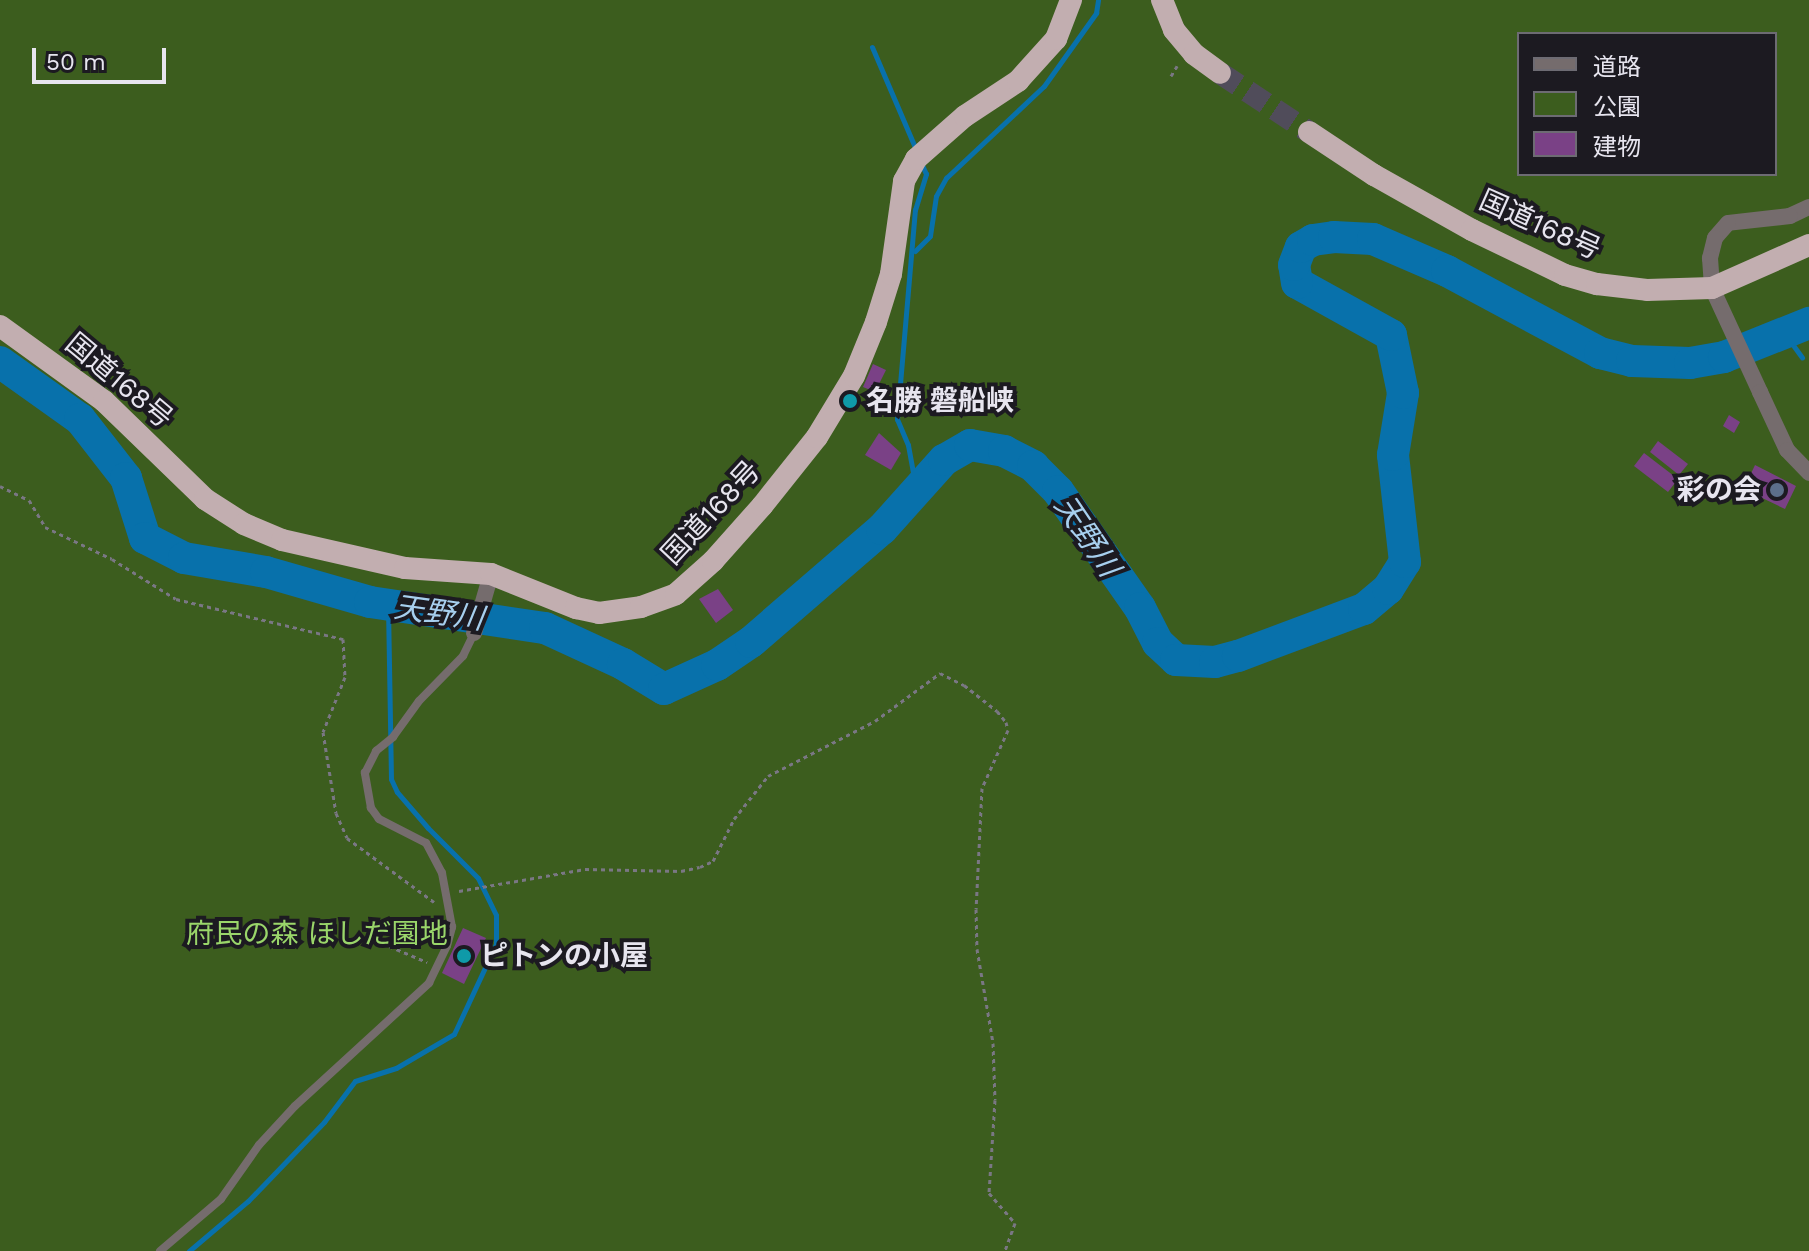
<!DOCTYPE html>
<html>
<head>
<meta charset="utf-8">
<style>
	body { margin:0 }
	#map { position:relative; width:1809px; height:1251px; overflow:hidden; background:#353140; font-family:"Work Sans","Noto Sans JP",sans-serif }
	div>[style] { position:absolute }
	[style*='--x'] { left:calc(var(--x)*1px); top:calc(var(--y)*1px); width:calc(var(--w)*1px); rotate:calc(var(--a)*1deg) }
	.green>* { inset:0; background:#3c5d1e }
	.stream>* { height:5px; margin:-2.5px; padding:0 2.5px; transform-origin:2.5px; border-radius:2.5px; background:#0871ab }
	.river>* { height:32px; margin:-16px; padding:0 16px; transform-origin:16px; border-radius:16px; background:#0871ab }
	.building>* { inset:0; background:#7a4186 }
	.trunk-tunnel>* { height:22px; margin-top:-11px; transform-origin:0; background:repeating-linear-gradient(90deg,#504c5a 0 22px,transparent 0 33px) }
	.path>* { height:3px; margin-top:-1.5px; transform-origin:0; background:repeating-linear-gradient(90deg,#7a7784 0 4px,transparent 0 8px) }
	.service>* { height:8px; margin:-4px; padding:0 4px; transform-origin:4px; border-radius:4px; background:#756c6d }
	.minor>* { height:16px; margin:-8px; padding:0 8px; transform-origin:8px; border-radius:8px; background:#756c6d }
	.trunk>* { height:22px; margin:-11px; padding:0 11px; transform-origin:11px; border-radius:11px; background:#c2aeb0 }
	.dots>* { width:22px; height:22px; translate:-50% -50%; box-sizing:border-box; border:4px solid #1c1a21; border-radius:50% }
	span { translate:-50% -50%; white-space:nowrap; text-align:center; line-height:1.15; -webkit-text-stroke:8px #1c1a21; paint-order:stroke }
	.street-label { font-size:28px; color:#e7e5ef }
	.poi-label { font-size:28px; color:#e7e5ef; font-weight:700 }
	.left { translate:0 -50%; text-align:left }
	.right { translate:-100% -50%; text-align:right }
	.park-label { font-size:28px; color:#9ad66a }
	.water-label { font-size:30px; color:#a7cfee; font-style:italic }
	.legend { position:absolute; left:1517px; top:32px; width:260px; height:144px; box-sizing:border-box; background:#1c1a21; border:2px solid #6d6b73; margin:0; padding:10px 14px; list-style:none; font-size:24px; color:#e7e5ef }
	.legend li { display:flex; align-items:center; gap:16px; height:40px }
	.legend b { width:40px; border:2px solid #6d6b73 }
	.scale { position:absolute; left:32px; top:48px; width:134px; height:36px; box-sizing:border-box; border:4px solid #e7e5ef; border-top:0; padding-left:10px; font-size:24px; line-height:28px; white-space:nowrap; color:#e7e5ef; -webkit-text-stroke:6px #1c1a21; paint-order:stroke }
</style>
</head>
<body>
<div id="map">
	<div class="green">
		<div style="clip-path:polygon(evenodd,0 0,1809px 0,1809px 1251px,0 1251px,0 0,1519px 34px,1775px 34px,1775px 174px,1519px 174px,1519px 34px)"></div>
	</div>
	<div class="stream">
		<div style="--x:872;--y:47;--w:114;--a:66.8"></div>
		<div style="--x:915;--y:251;--w:21;--a:-45"></div>
		<div style="--x:930;--y:236;--w:40;--a:-81.5"></div>
		<div style="--x:936;--y:196;--w:21;--a:-61"></div>
		<div style="--x:946;--y:178;--w:134;--a:-43.2"></div>
		<div style="--x:1044;--y:86;--w:90;--a:-54.5"></div>
		<div style="--x:1096;--y:13;--w:13;--a:-81"></div>
		<div style="--x:1785;--y:334;--w:29;--a:54"></div>
		<div style="--x:916;--y:489;--w:45;--a:-100.3"></div>
		<div style="--x:908;--y:445;--w:28;--a:-113"></div>
		<div style="--x:897;--y:419;--w:210;--a:-85.1"></div>
		<div style="--x:915;--y:210;--w:38;--a:-73"></div>
		<div style="--x:926;--y:174;--w:10;--a:-114"></div>
		<div style="--x:189;--y:1251;--w:77;--a:-40.3"></div>
		<div style="--x:248;--y:1201;--w:110;--a:-46.1"></div>
		<div style="--x:324;--y:1122;--w:51;--a:-52.9"></div>
		<div style="--x:355;--y:1081;--w:43;--a:-17.6"></div>
		<div style="--x:396;--y:1068;--w:67;--a:-30.4"></div>
		<div style="--x:454;--y:1034;--w:99;--a:-65"></div>
		<div style="--x:496;--y:944;--w:29;--a:-90"></div>
		<div style="--x:496;--y:915;--w:41;--a:-115.9"></div>
		<div style="--x:478;--y:878;--w:71;--a:-135"></div>
		<div style="--x:428;--y:828;--w:48;--a:-130.7"></div>
		<div style="--x:397;--y:792;--w:14;--a:-115"></div>
		<div style="--x:391;--y:779;--w:174;--a:-91"></div>
	</div>
	<div class="river">
		<div style="--x:0;--y:362;--w:98;--a:35.5"></div>
		<div style="--x:80;--y:419;--w:75;--a:52.1"></div>
		<div style="--x:126;--y:478;--w:63;--a:72.4"></div>
		<div style="--x:145;--y:538;--w:44;--a:27.1"></div>
		<div style="--x:184;--y:558;--w:83;--a:9.7"></div>
		<div style="--x:266;--y:572;--w:108;--a:16.1"></div>
		<div style="--x:370;--y:602;--w:177;--a:8.5"></div>
		<div style="--x:545;--y:628;--w:86;--a:24.8"></div>
		<div style="--x:623;--y:664;--w:48;--a:31.4"></div>
		<div style="--x:664;--y:689;--w:58;--a:-24.4"></div>
		<div style="--x:717;--y:665;--w:41;--a:-34.1"></div>
		<div style="--x:751;--y:642;--w:173;--a:-40.8"></div>
		<div style="--x:882;--y:529;--w:93;--a:-48.1"></div>
		<div style="--x:944;--y:460;--w:30;--a:-30"></div>
		<div style="--x:970;--y:445;--w:35;--a:10"></div>
		<div style="--x:1004;--y:451;--w:33;--a:27"></div>
		<div style="--x:1033;--y:466;--w:35;--a:45"></div>
		<div style="--x:1058;--y:491;--w:143;--a:55"></div>
		<div style="--x:1140;--y:608;--w:39;--a:63"></div>
		<div style="--x:1158;--y:643;--w:25;--a:43"></div>
		<div style="--x:1176;--y:660;--w:39;--a:3"></div>
		<div style="--x:1215;--y:662;--w:24;--a:-15"></div>
		<div style="--x:1238;--y:656;--w:134;--a:-20.5"></div>
		<div style="--x:1364;--y:609;--w:31;--a:-40"></div>
		<div style="--x:1388;--y:589;--w:32;--a:-58"></div>
		<div style="--x:1405;--y:562;--w:108;--a:-96.4"></div>
		<div style="--x:1393;--y:455;--w:63;--a:-80.8"></div>
		<div style="--x:1403;--y:393;--w:59;--a:-101.7"></div>
		<div style="--x:1391;--y:335;--w:107;--a:-151"></div>
		<div style="--x:1297;--y:283;--w:18;--a:-99"></div>
		<div style="--x:1294;--y:265;--w:19;--a:-69"></div>
		<div style="--x:1301;--y:247;--w:14;--a:-30"></div>
		<div style="--x:1313;--y:240;--w:21;--a:-8"></div>
		<div style="--x:1334;--y:237;--w:39;--a:3"></div>
		<div style="--x:1373;--y:239;--w:81;--a:23.4"></div>
		<div style="--x:1447;--y:271;--w:174;--a:28.2"></div>
		<div style="--x:1600;--y:353;--w:33;--a:14"></div>
		<div style="--x:1632;--y:361;--w:58;--a:2"></div>
		<div style="--x:1690;--y:363;--w:35;--a:-10"></div>
		<div style="--x:1724;--y:357;--w:92;--a:-21.8"></div>
	</div>
	<div class="building">
		<div style="clip-path:polygon(873px 364px,886px 370px,875px 392px,863px 387px)"></div>
		<div style="clip-path:polygon(951px 390px,966px 397px,958px 414px,943px 407px)"></div>
		<div style="clip-path:polygon(1729px 415px,1740px 422px,1734px 433px,1723px 426px)"></div>
		<div style="clip-path:polygon(879px 433px,901px 453px,891px 470px,865px 455px)"></div>
		<div style="clip-path:polygon(1658px 441px,1688px 464px,1679px 475px,1650px 452px)"></div>
		<div style="clip-path:polygon(1644px 453px,1678px 479px,1668px 492px,1634px 466px)"></div>
		<div style="clip-path:polygon(1755px 465px,1796px 486px,1785px 509px,1758px 496px,1762px 489px,1747px 482px)"></div>
		<div style="clip-path:polygon(718px 589px,733px 610px,716px 623px,699px 599px)"></div>
		<div style="clip-path:polygon(463px 928px,486px 938px,464px 984px,442px 973px)"></div>
	</div>
	<div class="trunk-tunnel">
		<div style="--x:1220;--y:73;--w:107;--a:33.5"></div>
	</div>
	<div class="path">
		<div style="--x:1171;--y:76;--w:12;--a:-59"></div>
		<div style="--x:0;--y:486;--w:32;--a:26"></div>
		<div style="--x:29;--y:500;--w:31;--a:59"></div>
		<div style="--x:45;--y:527;--w:74;--a:25.5"></div>
		<div style="--x:112;--y:559;--w:75;--a:32"></div>
		<div style="--x:176;--y:599;--w:172;--a:13.5"></div>
		<div style="--x:343;--y:639;--w:38;--a:87"></div>
		<div style="--x:345;--y:677;--w:59;--a:111.8"></div>
		<div style="--x:323;--y:732;--w:82;--a:80.9"></div>
		<div style="--x:336;--y:813;--w:27;--a:66"></div>
		<div style="--x:347;--y:838;--w:108;--a:36.3"></div>
		<div style="--x:459;--y:891;--w:128;--a:-9.9"></div>
		<div style="--x:585;--y:869;--w:96;--a:1.2"></div>
		<div style="--x:681;--y:871;--w:19;--a:-12"></div>
		<div style="--x:700;--y:867;--w:14;--a:-25"></div>
		<div style="--x:713;--y:861;--w:47;--a:-63.4"></div>
		<div style="--x:734;--y:819;--w:55;--a:-51.7"></div>
		<div style="--x:768;--y:776;--w:120;--a:-27.2"></div>
		<div style="--x:875;--y:721;--w:81;--a:-36.4"></div>
		<div style="--x:940;--y:673;--w:27;--a:27"></div>
		<div style="--x:964;--y:685;--w:42;--a:38.2"></div>
		<div style="--x:997;--y:711;--w:14;--a:51"></div>
		<div style="--x:1006;--y:722;--w:8;--a:76"></div>
		<div style="--x:1008;--y:730;--w:64;--a:114.1"></div>
		<div style="--x:982;--y:788;--w:121;--a:92.8"></div>
		<div style="--x:976;--y:909;--w:40;--a:88.6"></div>
		<div style="--x:977;--y:949;--w:95;--a:80.3"></div>
		<div style="--x:993;--y:1043;--w:57;--a:88"></div>
		<div style="--x:995;--y:1100;--w:93;--a:93.7"></div>
		<div style="--x:989;--y:1193;--w:40;--a:49"></div>
		<div style="--x:1015;--y:1223;--w:30;--a:110"></div>
		<div style="--x:382;--y:943;--w:49;--a:22.9"></div>
	</div>
	<div class="service">
		<div style="--x:160;--y:1251;--w:80;--a:-40.4"></div>
		<div style="--x:221;--y:1199;--w:66;--a:-54.9"></div>
		<div style="--x:259;--y:1145;--w:53;--a:-47.3"></div>
		<div style="--x:295;--y:1106;--w:182;--a:-42.5"></div>
		<div style="--x:429;--y:983;--w:41;--a:-64.1"></div>
		<div style="--x:447;--y:946;--w:20;--a:-75"></div>
		<div style="--x:452;--y:927;--w:55;--a:-100.5"></div>
		<div style="--x:442;--y:873;--w:34;--a:-118"></div>
		<div style="--x:426;--y:843;--w:53;--a:-152.9"></div>
		<div style="--x:379;--y:819;--w:14;--a:-126"></div>
		<div style="--x:371;--y:808;--w:36;--a:-100"></div>
		<div style="--x:365;--y:773;--w:25;--a:-63"></div>
		<div style="--x:376;--y:751;--w:22;--a:-39"></div>
		<div style="--x:393;--y:737;--w:44;--a:-54.2"></div>
		<div style="--x:419;--y:701;--w:63;--a:-45.6"></div>
		<div style="--x:463;--y:656;--w:25;--a:-64"></div>
	</div>
	<div class="minor">
		<div style="--x:1809;--y:207;--w:21;--a:155"></div>
		<div style="--x:1790;--y:216;--w:62;--a:173.6"></div>
		<div style="--x:1728;--y:223;--w:20;--a:131"></div>
		<div style="--x:1715;--y:238;--w:21;--a:104"></div>
		<div style="--x:1710;--y:258;--w:30;--a:86"></div>
		<div style="--x:1712;--y:288;--w:115;--a:65.2"></div>
		<div style="--x:1760;--y:392;--w:64;--a:65"></div>
		<div style="--x:1787;--y:450;--w:32;--a:46"></div>
		<div style="--x:474;--y:633;--w:61;--a:-73.9"></div>
	</div>
	<div class="trunk">
		<div style="--x:1162;--y:0;--w:32;--a:68"></div>
		<div style="--x:1174;--y:30;--w:31;--a:50"></div>
		<div style="--x:1194;--y:54;--w:32;--a:36"></div>
		<div style="--x:1309;--y:132;--w:78;--a:33.5"></div>
		<div style="--x:1374;--y:175;--w:112;--a:29.3"></div>
		<div style="--x:1472;--y:230;--w:103;--a:25.8"></div>
		<div style="--x:1565;--y:275;--w:33;--a:16"></div>
		<div style="--x:1597;--y:284;--w:50;--a:6.8"></div>
		<div style="--x:1647;--y:290;--w:65;--a:-1.8"></div>
		<div style="--x:1712;--y:288;--w:106;--a:-23.9"></div>
		<div style="--x:0;--y:326;--w:128;--a:35.8"></div>
		<div style="--x:104;--y:401;--w:141;--a:44.1"></div>
		<div style="--x:205;--y:499;--w:46;--a:32.7"></div>
		<div style="--x:244;--y:524;--w:41;--a:22.8"></div>
		<div style="--x:282;--y:540;--w:126;--a:12.8"></div>
		<div style="--x:405;--y:568;--w:86;--a:4"></div>
		<div style="--x:491;--y:574;--w:92;--a:21.8"></div>
		<div style="--x:576;--y:608;--w:24;--a:12"></div>
		<div style="--x:599;--y:613;--w:42;--a:-8.1"></div>
		<div style="--x:641;--y:607;--w:37;--a:-20"></div>
		<div style="--x:676;--y:594;--w:50;--a:-41.7"></div>
		<div style="--x:713;--y:561;--w:74;--a:-48.3"></div>
		<div style="--x:762;--y:506;--w:88;--a:-51.4"></div>
		<div style="--x:817;--y:437;--w:71;--a:-58.8"></div>
		<div style="--x:854;--y:376;--w:58;--a:-67.8"></div>
		<div style="--x:876;--y:322;--w:50;--a:-72.6"></div>
		<div style="--x:891;--y:274;--w:94;--a:-82"></div>
		<div style="--x:904;--y:181;--w:25;--a:-61"></div>
		<div style="--x:916;--y:159;--w:65;--a:-41.3"></div>
		<div style="--x:965;--y:116;--w:64;--a:-33.4"></div>
		<div style="--x:1018;--y:81;--w:57;--a:-47.9"></div>
		<div style="--x:1056;--y:39;--w:42;--a:-69"></div>
	</div>
	<div class="dots">
		<div style="left:850px;top:401px;background:#0f9aa8"></div>
		<div style="left:1777px;top:490px;background:#5c6f8a"></div>
		<div style="left:464px;top:956px;background:#0f9aa8"></div>
	</div>
	<div class="street-label">
		<span style="left:1540px;top:225px;rotate:24deg">国道168号</span>
		<span style="left:119px;top:381px;rotate:40deg">国道168号</span>
		<span style="left:711px;top:513px;rotate:-47deg">国道168号</span>
	</div>
	<div class="poi-label">
		<span class="left" style="left:866px;top:401px">名勝 磐船峡</span>
		<span class="right" style="left:1761px;top:490px">彩の会</span>
		<span class="left" style="left:480px;top:956px">ピトンの小屋</span>
	</div>
	<div class="park-label">
		<span style="left:317px;top:934px">府民の森 ほしだ園地</span>
	</div>
	<div class="water-label">
		<span style="left:1087px;top:536px;rotate:56deg">天野川</span>
		<span style="left:439px;top:613px;rotate:8deg">天野川</span>
	</div>
	<ul class="legend">
	<li><b style="height:10px;background:#756c6d"></b>道路</li>
	<li><b style="height:22px;background:#3c5d1e"></b>公園</li>
	<li><b style="height:22px;background:#7a4186"></b>建物</li>
	</ul>
	<div class="scale">50 m</div>
</div>
</body>
</html>
